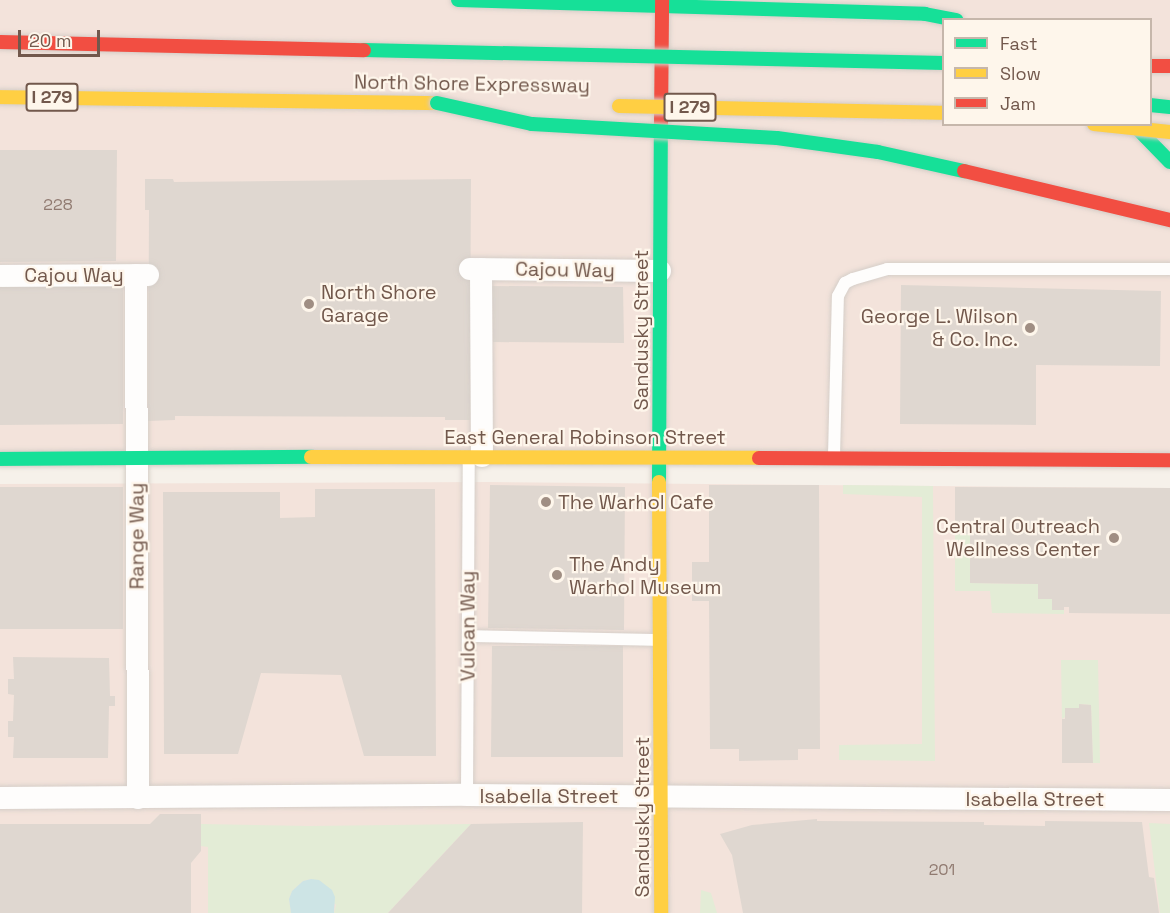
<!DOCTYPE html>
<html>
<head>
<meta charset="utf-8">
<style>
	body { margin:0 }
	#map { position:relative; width:1170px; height:913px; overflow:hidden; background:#f6f1ea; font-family:"Space Grotesk",sans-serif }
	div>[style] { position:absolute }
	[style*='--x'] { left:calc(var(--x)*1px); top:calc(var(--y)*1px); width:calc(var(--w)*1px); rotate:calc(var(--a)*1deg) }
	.commercial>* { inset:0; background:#f3e3db }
	.green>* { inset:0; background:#e3ecd6 }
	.water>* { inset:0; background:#cde4e5 }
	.building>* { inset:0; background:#dfd7d0 }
	.roads { filter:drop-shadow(0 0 2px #d5cec8) drop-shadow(0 0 2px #d5cec8) }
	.lane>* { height:12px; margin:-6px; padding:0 6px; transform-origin:6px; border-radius:6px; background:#fefdfc }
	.street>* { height:22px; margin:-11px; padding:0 11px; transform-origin:11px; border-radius:11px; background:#fefdfc }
	.fast>* { height:14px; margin:-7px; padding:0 7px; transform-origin:7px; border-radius:7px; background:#16e098 }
	.slow>* { height:14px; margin:-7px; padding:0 7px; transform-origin:7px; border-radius:7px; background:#ffcf43 }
	.jam>* { height:14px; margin:-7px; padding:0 7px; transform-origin:7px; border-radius:7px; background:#f24e42 }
	.bridges { filter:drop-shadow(0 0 2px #d5ccc6) drop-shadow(0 0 2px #d5ccc6) }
	.fast-bridge>* { height:14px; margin:-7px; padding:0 7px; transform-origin:7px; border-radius:7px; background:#16e098 }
	.slow-bridge>* { height:14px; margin:-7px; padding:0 7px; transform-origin:7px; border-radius:7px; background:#ffcf43 }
	.jam-bridge>* { height:14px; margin:-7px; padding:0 7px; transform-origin:7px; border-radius:7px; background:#f24e42 }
	.dots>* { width:16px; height:16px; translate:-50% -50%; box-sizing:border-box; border:3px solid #fef6eb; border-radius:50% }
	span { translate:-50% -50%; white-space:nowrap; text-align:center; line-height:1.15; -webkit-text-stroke:4.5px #fef6eb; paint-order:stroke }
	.number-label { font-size:16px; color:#907a70 }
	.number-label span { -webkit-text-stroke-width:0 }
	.shield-label span { padding:2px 4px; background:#fef6eb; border:2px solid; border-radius:4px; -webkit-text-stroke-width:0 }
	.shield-label { font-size:18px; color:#72584c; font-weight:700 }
	.street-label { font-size:20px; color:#72584c }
	.poi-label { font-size:20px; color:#72584c }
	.left { translate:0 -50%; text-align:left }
	.right { translate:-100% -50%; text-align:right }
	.legend { position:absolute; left:942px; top:18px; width:210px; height:108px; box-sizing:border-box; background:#fef6eb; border:2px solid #c6b7ab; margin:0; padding:8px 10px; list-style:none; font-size:18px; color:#72584c }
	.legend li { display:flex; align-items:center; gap:12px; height:30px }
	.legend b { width:30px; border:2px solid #c6b7ab }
	.scale { position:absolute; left:18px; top:30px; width:82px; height:27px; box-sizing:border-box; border:3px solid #72584c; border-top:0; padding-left:8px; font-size:18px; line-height:21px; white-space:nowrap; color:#72584c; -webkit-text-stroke:4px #fef6eb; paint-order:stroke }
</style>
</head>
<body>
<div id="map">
	<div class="commercial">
		<div style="clip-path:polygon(evenodd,0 0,1170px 0,1170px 460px,0 459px,0 0,944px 20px,1150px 20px,1150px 124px,944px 124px,944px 20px)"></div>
		<div style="clip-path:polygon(489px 482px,1170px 488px,1170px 913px,0 913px,0 484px)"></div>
	</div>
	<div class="green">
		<div style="clip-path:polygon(843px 485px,933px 486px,935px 761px,839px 760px,839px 745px,922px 744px,922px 497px,843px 494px)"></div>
		<div style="clip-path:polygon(955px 534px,970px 534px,970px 583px,1038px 584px,1038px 599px,1052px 599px,1052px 610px,1064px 610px,1064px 614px,992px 613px,990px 591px,955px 591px)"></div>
		<div style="clip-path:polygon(1061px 660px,1098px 660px,1100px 763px,1093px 763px,1091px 705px,1080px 704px,1079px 708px,1062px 719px)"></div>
		<div style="clip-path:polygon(1149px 823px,1170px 824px,1170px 913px,1160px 913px)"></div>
		<div style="clip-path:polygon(201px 824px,309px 826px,471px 824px,388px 913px,334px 913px,336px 905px,311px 879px,303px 881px,292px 891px,289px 899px,291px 913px,208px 913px,208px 847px,201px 846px)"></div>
		<div style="clip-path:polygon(701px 890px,711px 893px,717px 913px,700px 913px)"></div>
	</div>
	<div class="water">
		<div style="clip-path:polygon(311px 879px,319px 880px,332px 890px,335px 897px,334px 913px,291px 913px,289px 899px,292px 891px,303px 881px)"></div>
	</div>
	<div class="building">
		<div style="clip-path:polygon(0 150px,117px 150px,116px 261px,0 262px)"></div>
		<div style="clip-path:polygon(145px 179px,173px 179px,174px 182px,471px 179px,470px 367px,473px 368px,473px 420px,445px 420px,445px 417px,175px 416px,175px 420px,148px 421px,149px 210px,145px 210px)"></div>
		<div style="clip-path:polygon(901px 285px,1161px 291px,1160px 366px,1036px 365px,1036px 425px,900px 424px)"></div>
		<div style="clip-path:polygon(0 286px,123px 286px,123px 424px,0 425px)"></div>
		<div style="clip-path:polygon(492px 286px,623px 287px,624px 343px,493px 342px)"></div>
		<div style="clip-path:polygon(490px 485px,625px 487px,624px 630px,488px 628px)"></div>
		<div style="clip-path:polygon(709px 485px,819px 485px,820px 749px,798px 749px,798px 760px,739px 761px,739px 749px,710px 749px,709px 601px,692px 601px,692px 562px,709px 562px)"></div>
		<div style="clip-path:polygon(0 487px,123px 487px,123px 629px,0 629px)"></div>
		<div style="clip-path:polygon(955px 487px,1170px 488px,1170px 614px,1069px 613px,1069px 607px,1064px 607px,1064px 610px,1052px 610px,1052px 599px,1038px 599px,1038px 584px,970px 583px,970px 534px,955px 534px)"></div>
		<div style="clip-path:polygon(315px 489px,435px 489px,436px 756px,364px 756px,341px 675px,261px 673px,238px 754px,164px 754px,163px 492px,280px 492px,280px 518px,315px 517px)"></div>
		<div style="clip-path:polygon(492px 646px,623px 646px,623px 757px,491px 757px)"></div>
		<div style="clip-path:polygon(13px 657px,109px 658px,110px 696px,115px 696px,115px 706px,109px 706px,108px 758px,13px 758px,14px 737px,8px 737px,8px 721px,13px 721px,14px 695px,8px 694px,8px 679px,14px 679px)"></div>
		<div style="clip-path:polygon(1079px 704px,1091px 705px,1093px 763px,1062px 763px,1062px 719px,1065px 719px,1065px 708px,1079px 708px)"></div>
		<div style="clip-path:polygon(160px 814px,201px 814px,201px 851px,191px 863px,191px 913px,0 913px,0 824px,150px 824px)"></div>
		<div style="clip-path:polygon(817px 819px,817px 821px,984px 822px,984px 825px,1045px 826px,1045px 821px,1142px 822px,1149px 877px,1154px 878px,1159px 913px,743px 913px,732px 855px,720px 834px,752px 825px)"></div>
		<div style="clip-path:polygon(583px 822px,582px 913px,388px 913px,471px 824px)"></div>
	</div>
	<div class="roads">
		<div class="lane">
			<div style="--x:834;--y:456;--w:160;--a:-88.6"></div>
			<div style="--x:838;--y:296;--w:15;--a:-62"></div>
			<div style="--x:845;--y:283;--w:9;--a:-27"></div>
			<div style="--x:853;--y:279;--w:35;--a:-16"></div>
			<div style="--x:887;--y:269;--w:283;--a:0"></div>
			<div style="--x:468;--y:636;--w:191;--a:1.2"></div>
			<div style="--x:467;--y:795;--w:337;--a:-89.7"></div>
		</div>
		<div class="street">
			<div style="--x:470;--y:269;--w:190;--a:0.6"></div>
			<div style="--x:481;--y:269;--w:187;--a:89.7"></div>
			<div style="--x:136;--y:275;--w:523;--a:89.78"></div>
			<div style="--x:0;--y:276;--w:148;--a:-0.4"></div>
			<div style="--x:0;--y:798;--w:467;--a:-0.4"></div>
			<div style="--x:467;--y:795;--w:703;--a:0.41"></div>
		</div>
		<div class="fast">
			<div style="--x:458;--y:0;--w:467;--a:1.7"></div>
			<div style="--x:925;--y:14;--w:32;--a:11"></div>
			<div style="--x:1150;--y:105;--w:20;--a:6"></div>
			<div style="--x:1133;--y:124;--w:53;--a:45.8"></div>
			<div style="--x:0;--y:459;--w:311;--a:-0.4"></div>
			<div style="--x:659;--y:482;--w:356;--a:-89.7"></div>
		</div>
		<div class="slow">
			<div style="--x:0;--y:97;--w:437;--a:0.8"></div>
			<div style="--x:311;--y:457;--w:448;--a:0.1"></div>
			<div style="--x:659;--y:482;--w:431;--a:89.7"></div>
		</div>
		<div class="jam">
			<div style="--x:1150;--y:66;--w:20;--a:0"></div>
			<div style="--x:661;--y:126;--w:126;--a:-89.5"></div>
			<div style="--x:759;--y:458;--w:411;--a:0.3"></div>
		</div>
	</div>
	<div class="bridges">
		<div class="fast-bridge">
			<div style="--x:364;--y:50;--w:580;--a:1.28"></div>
			<div style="--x:437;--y:103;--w:97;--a:12.5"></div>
			<div style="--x:532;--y:124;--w:245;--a:3.3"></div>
			<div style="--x:777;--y:138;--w:102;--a:7.9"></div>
			<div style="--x:878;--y:152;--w:88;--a:12.5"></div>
		</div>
		<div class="slow-bridge">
			<div style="--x:619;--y:106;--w:325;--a:1.2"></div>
			<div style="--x:1094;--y:124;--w:76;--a:6"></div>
		</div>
		<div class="jam-bridge">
			<div style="--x:0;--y:42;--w:364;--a:1.3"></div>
			<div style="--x:964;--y:171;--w:212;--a:13.4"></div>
		</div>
	</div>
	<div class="dots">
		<div style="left:309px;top:304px;background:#a08e83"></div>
		<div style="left:1030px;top:328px;background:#a08e83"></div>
		<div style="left:546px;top:502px;background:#a08e83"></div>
		<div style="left:1114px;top:538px;background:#a08e83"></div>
		<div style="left:557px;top:575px;background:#a08e83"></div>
	</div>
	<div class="number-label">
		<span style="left:58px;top:205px">228</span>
		<span style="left:942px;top:870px">201</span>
	</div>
	<div class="shield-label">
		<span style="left:52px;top:97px">I 279</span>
		<span style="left:690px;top:107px">I 279</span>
	</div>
	<div class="street-label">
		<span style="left:472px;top:84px;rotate:1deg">North Shore Expressway</span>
		<span style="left:565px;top:270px;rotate:1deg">Cajou Way</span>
		<span style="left:74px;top:275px">Cajou Way</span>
		<span style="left:641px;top:330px;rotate:-90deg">Sandusky Street</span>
		<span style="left:585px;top:437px">East General Robinson Street</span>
		<span style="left:137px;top:536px;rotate:-90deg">Range Way</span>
		<span style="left:468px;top:626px;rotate:-90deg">Vulcan Way</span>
		<span style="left:549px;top:796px">Isabella Street</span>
		<span style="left:1035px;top:799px">Isabella Street</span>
		<span style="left:642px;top:817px;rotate:-90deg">Sandusky Street</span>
	</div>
	<div class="poi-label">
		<span class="left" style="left:321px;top:304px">North Shore<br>Garage</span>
		<span class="right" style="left:1018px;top:328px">George L. Wilson<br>&amp; Co. Inc.</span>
		<span class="left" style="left:558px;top:502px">The Warhol Cafe</span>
		<span class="right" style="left:1100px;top:538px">Central Outreach<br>Wellness Center</span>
		<span class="left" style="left:569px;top:576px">The Andy<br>Warhol Museum</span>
	</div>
	<ul class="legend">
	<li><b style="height:8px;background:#16e098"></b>Fast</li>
	<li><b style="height:8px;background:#ffcf43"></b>Slow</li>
	<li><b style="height:8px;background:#f24e42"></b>Jam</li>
	</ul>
	<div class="scale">20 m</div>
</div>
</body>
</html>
